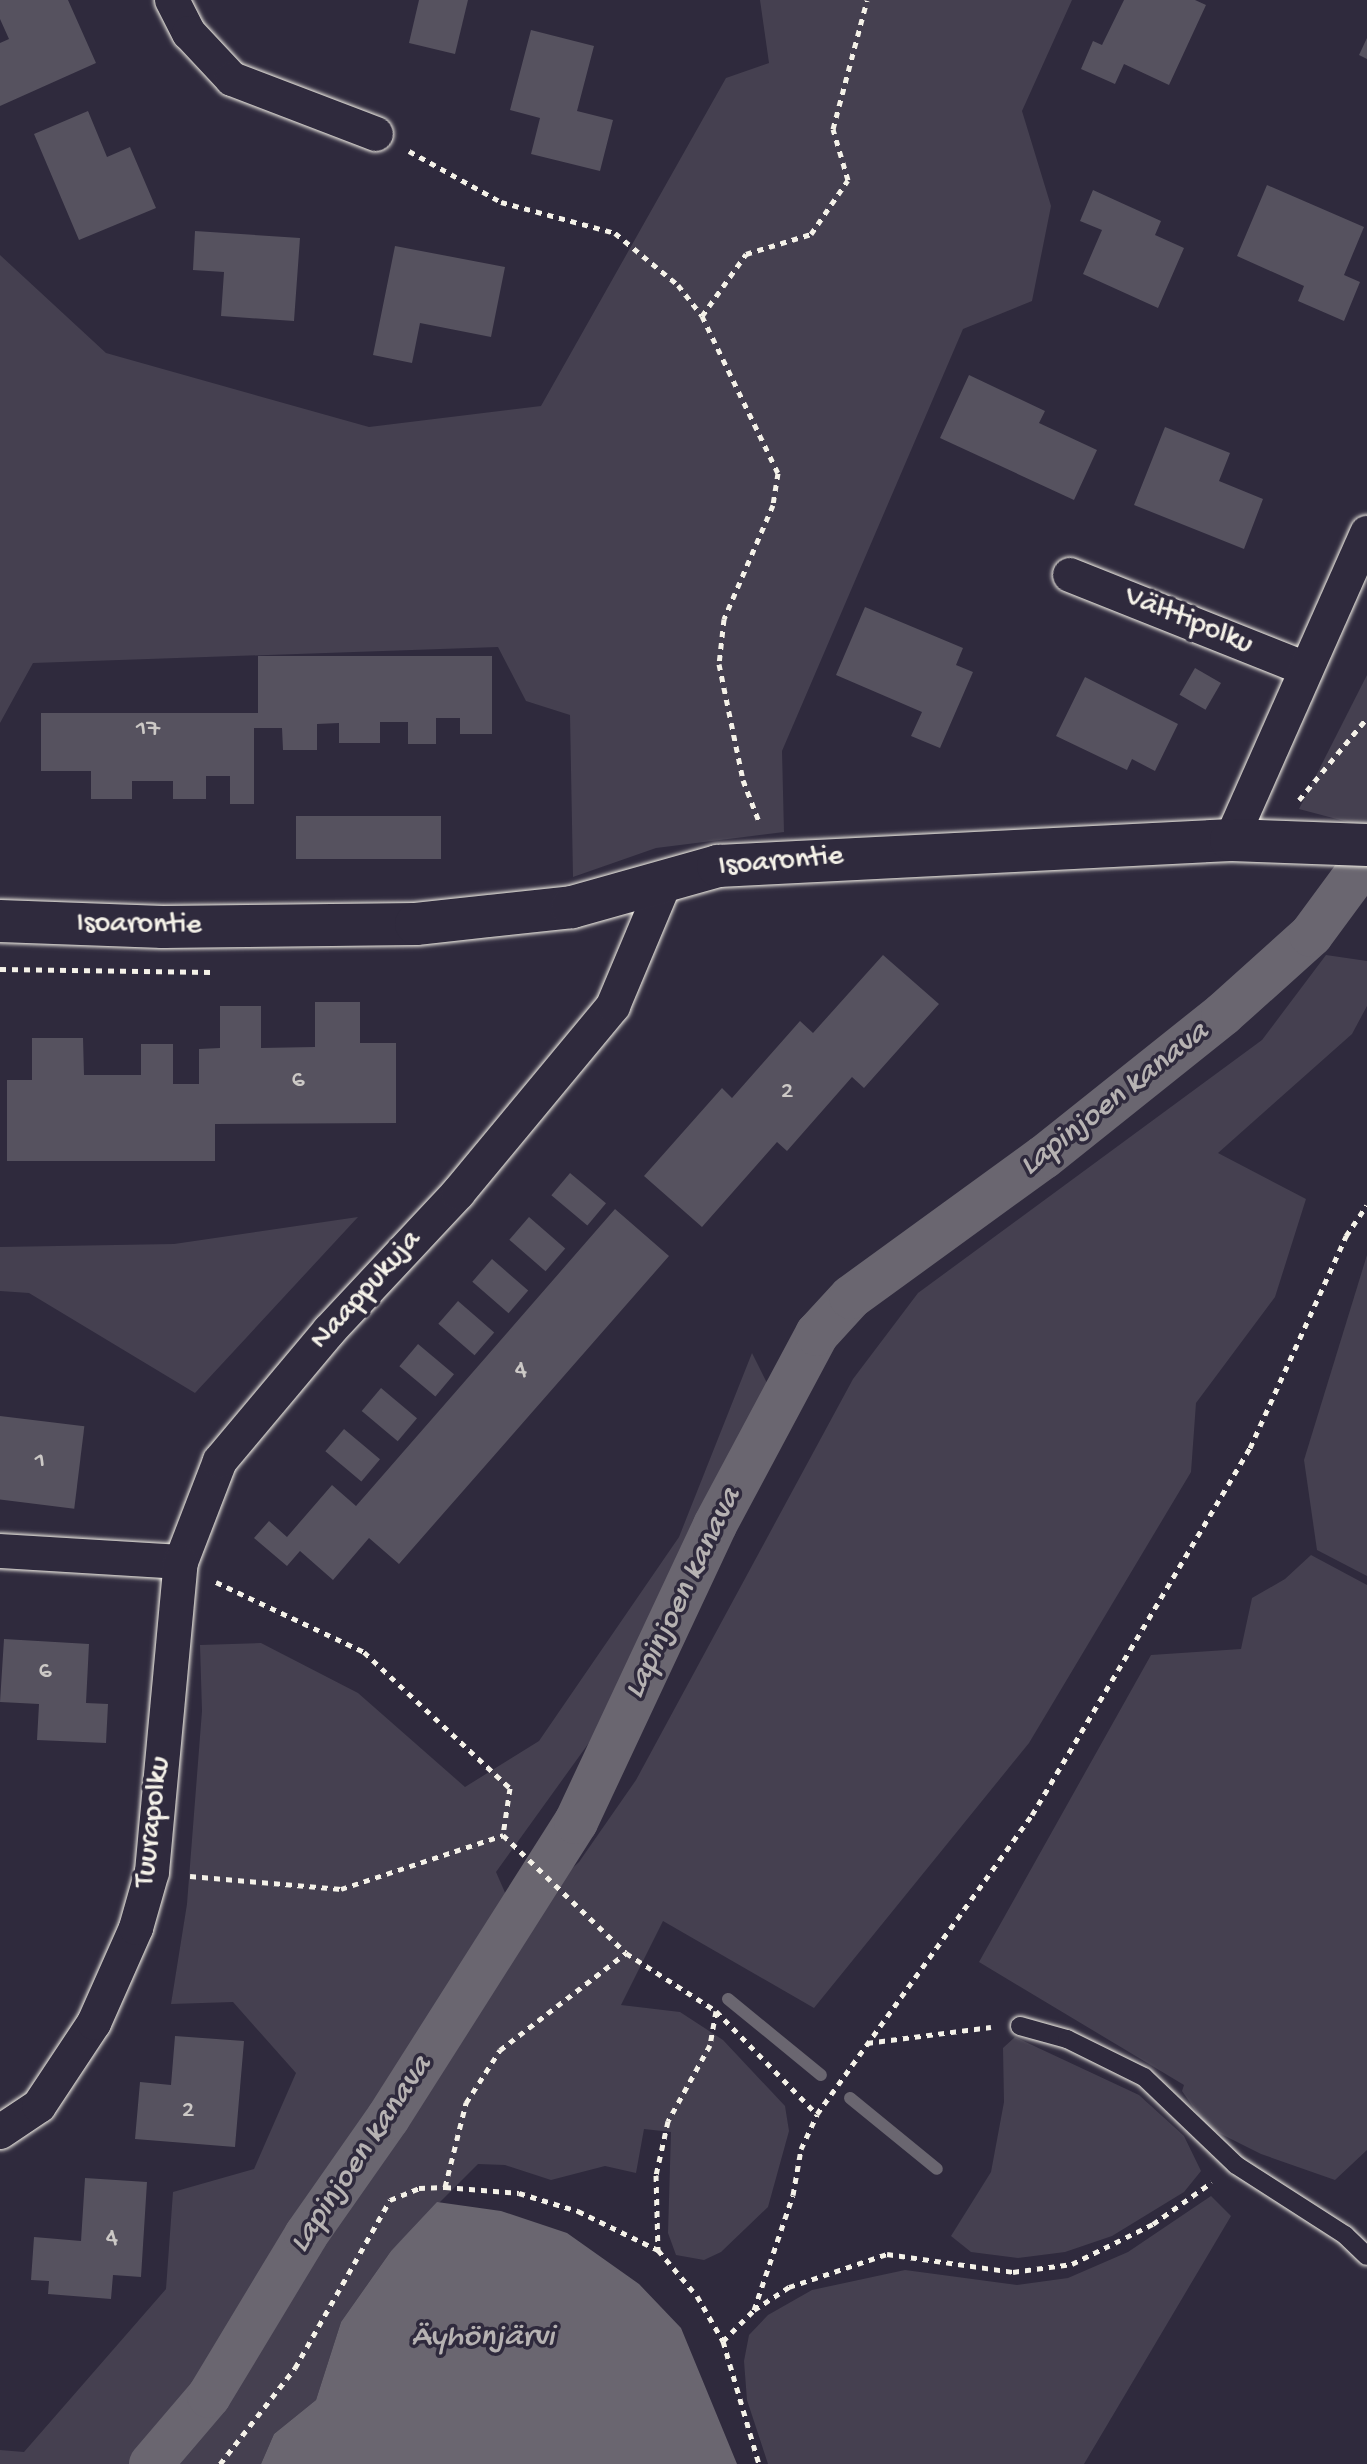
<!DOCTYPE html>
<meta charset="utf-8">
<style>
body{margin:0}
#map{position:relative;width:1367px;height:2464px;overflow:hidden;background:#2f2a3d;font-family:"Gochi Hand",sans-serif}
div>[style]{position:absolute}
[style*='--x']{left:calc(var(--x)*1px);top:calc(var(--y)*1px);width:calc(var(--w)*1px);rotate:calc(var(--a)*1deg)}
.green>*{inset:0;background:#454050}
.water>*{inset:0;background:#6a6670}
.stream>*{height:12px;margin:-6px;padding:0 6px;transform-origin:6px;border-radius:6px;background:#6a6670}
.canal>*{height:44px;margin:-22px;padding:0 22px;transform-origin:22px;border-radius:22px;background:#6a6670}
.building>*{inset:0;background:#56525f;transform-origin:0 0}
.path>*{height:5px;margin-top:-2.5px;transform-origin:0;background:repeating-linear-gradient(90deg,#f4f1e8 0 6px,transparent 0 12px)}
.roads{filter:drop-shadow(0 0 2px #f4f1e8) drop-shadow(0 0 2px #f4f1e8)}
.service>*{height:18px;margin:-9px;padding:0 9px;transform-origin:9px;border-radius:9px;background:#2f2a3d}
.minor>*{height:34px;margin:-17px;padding:0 17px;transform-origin:17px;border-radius:17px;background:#2f2a3d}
.tertiary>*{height:42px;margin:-21px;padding:0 21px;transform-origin:21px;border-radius:21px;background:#2f2a3d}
span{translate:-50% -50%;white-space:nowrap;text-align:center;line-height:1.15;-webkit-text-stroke:7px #2f2a3d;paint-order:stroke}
.number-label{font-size:26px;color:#ccc9c6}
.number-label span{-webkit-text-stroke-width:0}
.street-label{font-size:30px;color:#f4f1e8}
.water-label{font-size:32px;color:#b6b2b2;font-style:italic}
</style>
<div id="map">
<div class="green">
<div style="clip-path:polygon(760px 0,1072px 0,1022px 111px,1051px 206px,1032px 301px,963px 329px,782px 751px,784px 832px,656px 848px,573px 877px,570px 715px,526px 701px,498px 647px,33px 663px,0 723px,0 255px,106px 353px,369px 427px,541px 406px,726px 78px,769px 63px)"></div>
<div style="clip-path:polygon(1367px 675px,1367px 827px,1299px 809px)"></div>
<div style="clip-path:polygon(1326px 955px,1367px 961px,1367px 1006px,1352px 1034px,1218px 1153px,1306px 1199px,1275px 1297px,1196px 1403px,1191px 1472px,1029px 1743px,814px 2008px,663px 1921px,621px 2005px,680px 2012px,723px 2040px,785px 2106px,789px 2131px,768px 2207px,721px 2252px,704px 2260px,676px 2255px,668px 2233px,671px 2132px,644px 2129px,636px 2173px,605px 2166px,551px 2180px,505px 2165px,478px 2164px,391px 2251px,341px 2322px,316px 2400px,274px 2434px,261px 2464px,0 2464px,0 2450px,24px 2452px,166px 2289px,173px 2192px,254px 2169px,296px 2073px,233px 2002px,171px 2004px,187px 1904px,202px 1711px,200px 1645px,261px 1643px,358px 1693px,465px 1787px,539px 1741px,679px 1537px,752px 1353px,768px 1385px,651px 1627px,596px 1733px,496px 1872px,517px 1920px,579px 1862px,636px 1780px,853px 1379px,918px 1293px,1262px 1040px)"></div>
<div style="clip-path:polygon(358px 1217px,195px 1393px,29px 1293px,0 1291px,0 1247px,174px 1244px)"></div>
<div style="clip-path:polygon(1367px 1255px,1367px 1576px,1317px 1550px,1304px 1460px)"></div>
<div style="clip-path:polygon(1311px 1555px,1367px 1585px,1367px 2150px,1335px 2180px,1261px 2154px,1207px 2127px,1182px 2091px,1184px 2085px,979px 1962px,1151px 1655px,1241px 1649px,1252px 1598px,1285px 1579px)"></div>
<div style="clip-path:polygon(1015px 2037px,1139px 2095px,1184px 2136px,1201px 2171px,1184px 2192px,1112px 2236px,1065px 2252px,1018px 2258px,971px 2252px,951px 2236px,991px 2172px,1004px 2102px,1003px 2048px)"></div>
<div style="clip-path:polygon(1211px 2196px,1231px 2216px,1084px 2464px,768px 2464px,747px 2400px,744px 2361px,749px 2335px,768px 2315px,812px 2290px,905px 2270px,1017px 2285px,1068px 2278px,1128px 2252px)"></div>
</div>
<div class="water">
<div style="clip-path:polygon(437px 2202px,501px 2211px,567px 2233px,639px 2284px,681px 2328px,737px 2464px,261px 2464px,274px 2434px,316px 2400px,341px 2322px,391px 2251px)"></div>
</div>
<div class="stream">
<div style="--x:728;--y:1999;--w:120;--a:39.3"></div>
<div style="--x:850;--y:2098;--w:112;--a:39.2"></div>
</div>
<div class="canal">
<div style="--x:151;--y:2464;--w:89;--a:-49.5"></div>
<div style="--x:209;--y:2396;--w:188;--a:-58.9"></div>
<div style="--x:306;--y:2235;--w:143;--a:-55"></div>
<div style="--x:388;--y:2118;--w:351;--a:-57.6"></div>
<div style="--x:576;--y:1822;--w:328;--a:-64.9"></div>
<div style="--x:715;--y:1525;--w:217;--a:-61.9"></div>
<div style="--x:817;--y:1334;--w:50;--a:-47.4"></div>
<div style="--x:851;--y:1297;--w:238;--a:-36"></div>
<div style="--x:1044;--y:1157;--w:229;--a:-38.6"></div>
<div style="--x:1223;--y:1014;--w:118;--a:-41.9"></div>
<div style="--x:1311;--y:935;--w:94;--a:-53.6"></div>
</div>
<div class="building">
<div style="clip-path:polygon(0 0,68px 0,96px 63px,0 106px,0 43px,9px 39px,0 19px)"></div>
<div style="clip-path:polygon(419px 0,468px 0,455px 54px,409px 43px)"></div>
<div style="clip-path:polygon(1124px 0,1195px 0,1206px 5px,1169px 85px,1124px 64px,1115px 84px,1081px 69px,1093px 41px,1102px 45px)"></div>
<div style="clip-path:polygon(531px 30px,594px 46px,577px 111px,613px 120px,600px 171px,531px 154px,540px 118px,510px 110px)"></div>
<div style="clip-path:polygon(1367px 38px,1367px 59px,1359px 55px)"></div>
<div style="clip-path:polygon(88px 111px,107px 157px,130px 147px,156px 208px,79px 240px,34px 134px)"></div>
<div style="clip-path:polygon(1267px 185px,1364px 227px,1344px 275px,1360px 282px,1344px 321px,1298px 301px,1304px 286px,1237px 256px)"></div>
<div style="clip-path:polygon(1093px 190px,1161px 221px,1155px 235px,1184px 248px,1158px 308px,1083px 274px,1102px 230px,1080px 221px)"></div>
<div style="clip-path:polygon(195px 231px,300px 238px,294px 321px,221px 316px,224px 272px,193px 270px)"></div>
<div style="clip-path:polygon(395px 246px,505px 267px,491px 337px,420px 323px,412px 363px,373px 355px)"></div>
<div style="clip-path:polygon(969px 375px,1045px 411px,1039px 423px,1097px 450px,1074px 500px,940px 438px)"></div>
<div style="clip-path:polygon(1165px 427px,1230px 453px,1219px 481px,1263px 499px,1244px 549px,1134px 505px)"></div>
<div style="clip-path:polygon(865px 607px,963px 648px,956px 665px,973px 672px,940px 748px,911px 736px,922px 712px,836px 675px)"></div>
<div style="clip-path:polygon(258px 656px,492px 656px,492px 734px,460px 734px,460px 718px,436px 718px,436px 744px,408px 744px,408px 722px,380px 722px,380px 743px,339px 743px,339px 723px,317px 724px,317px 750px,283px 750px,282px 728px,254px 728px,254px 804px,230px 804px,230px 776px,206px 776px,206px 799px,173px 799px,173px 781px,132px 781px,132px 799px,91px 799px,91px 771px,41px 771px,41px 713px,258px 713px)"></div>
<div style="left:1195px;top:668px;width:30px;height:31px;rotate:30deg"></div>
<div style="clip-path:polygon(1085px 677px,1178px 724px,1155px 771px,1132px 759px,1127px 770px,1056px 736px)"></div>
<div style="left:296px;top:816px;width:145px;height:43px"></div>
<div style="clip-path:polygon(883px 955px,939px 1004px,864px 1088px,852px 1077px,787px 1151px,777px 1142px,702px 1227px,644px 1176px,722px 1088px,732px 1098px,800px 1021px,813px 1033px)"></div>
<div style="clip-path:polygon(315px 1002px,360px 1002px,360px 1043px,396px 1043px,396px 1123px,215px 1124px,215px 1161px,7px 1161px,7px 1080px,32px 1080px,32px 1038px,83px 1038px,84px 1075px,141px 1075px,141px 1044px,173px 1044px,173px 1084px,199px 1084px,199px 1049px,220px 1048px,220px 1006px,261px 1006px,261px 1048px,315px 1047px)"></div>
<div style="left:570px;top:1173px;width:47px;height:29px;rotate:40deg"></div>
<div style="clip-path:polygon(615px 1209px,669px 1256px,399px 1564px,369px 1538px,333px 1580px,300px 1551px,287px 1566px,254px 1538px,269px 1521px,287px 1537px,332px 1485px,356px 1506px)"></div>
<div style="left:529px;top:1217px;width:48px;height:30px;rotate:41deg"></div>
<div style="left:492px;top:1259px;width:48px;height:30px;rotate:41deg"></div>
<div style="left:458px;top:1301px;width:48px;height:30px;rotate:41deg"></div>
<div style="left:418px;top:1344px;width:47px;height:29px;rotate:40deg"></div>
<div style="left:381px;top:1388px;width:47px;height:30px;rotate:40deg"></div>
<div style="left:0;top:1416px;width:85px;height:83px;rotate:7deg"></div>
<div style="left:344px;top:1429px;width:47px;height:29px;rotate:40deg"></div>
<div style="clip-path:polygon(4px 1639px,89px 1644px,86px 1703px,108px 1704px,106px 1743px,37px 1740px,39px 1704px,0 1702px)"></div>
<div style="clip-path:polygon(175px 2036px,244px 2041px,235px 2147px,135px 2139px,140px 2082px,171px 2085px)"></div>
<div style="clip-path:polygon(85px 2178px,147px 2182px,141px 2277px,113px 2275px,111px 2299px,48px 2294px,49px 2281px,31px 2280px,34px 2237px,81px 2241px)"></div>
</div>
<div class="path">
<div style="--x:409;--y:151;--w:105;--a:29"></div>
<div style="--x:501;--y:202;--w:118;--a:15.2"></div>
<div style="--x:615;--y:233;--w:82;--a:39.5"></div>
<div style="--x:678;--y:285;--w:39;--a:52"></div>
<div style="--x:702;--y:316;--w:174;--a:64.2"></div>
<div style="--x:778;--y:473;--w:32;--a:99"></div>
<div style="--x:773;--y:505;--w:124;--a:113.3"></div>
<div style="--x:724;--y:619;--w:45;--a:96.3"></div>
<div style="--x:719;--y:664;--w:118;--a:78.3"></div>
<div style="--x:743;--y:780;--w:47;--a:68.9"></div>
<div style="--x:702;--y:316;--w:76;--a:-54.6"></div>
<div style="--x:746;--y:254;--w:68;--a:-17.1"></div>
<div style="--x:811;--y:234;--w:65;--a:-55.6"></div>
<div style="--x:848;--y:180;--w:53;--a:-106.4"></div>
<div style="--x:833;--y:129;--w:133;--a:-75.2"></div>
<div style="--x:1299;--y:800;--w:107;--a:-50.3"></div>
<div style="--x:0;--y:969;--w:211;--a:0.8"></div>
<div style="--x:216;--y:1582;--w:164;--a:25.3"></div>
<div style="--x:364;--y:1652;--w:200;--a:43"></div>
<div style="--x:510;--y:1788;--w:48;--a:98.5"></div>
<div style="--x:503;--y:1835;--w:170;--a:43.8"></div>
<div style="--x:626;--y:1953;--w:107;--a:32.8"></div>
<div style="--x:716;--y:2011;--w:35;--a:100"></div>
<div style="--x:710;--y:2045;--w:87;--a:118.9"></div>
<div style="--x:668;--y:2121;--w:55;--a:102.5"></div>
<div style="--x:656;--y:2175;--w:75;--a:88.5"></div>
<div style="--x:190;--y:1876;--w:152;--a:4.9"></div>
<div style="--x:341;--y:1889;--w:171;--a:-18.4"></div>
<div style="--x:716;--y:2011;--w:144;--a:45.6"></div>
<div style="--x:867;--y:2043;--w:125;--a:-7.4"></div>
<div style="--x:445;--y:2187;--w:87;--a:-76"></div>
<div style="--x:466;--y:2103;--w:63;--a:-57.3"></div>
<div style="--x:500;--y:2050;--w:159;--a:-37.6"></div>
<div style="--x:754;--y:2310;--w:121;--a:-71.3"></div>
<div style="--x:793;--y:2195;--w:47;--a:-80.1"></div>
<div style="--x:801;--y:2149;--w:38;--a:-65"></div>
<div style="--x:817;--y:2114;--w:368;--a:-54.3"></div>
<div style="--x:1032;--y:1815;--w:427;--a:-59.3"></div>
<div style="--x:1250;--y:1448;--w:233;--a:-65.6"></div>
<div style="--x:1346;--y:1236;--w:37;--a:-56"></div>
<div style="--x:723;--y:2341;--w:44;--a:-45"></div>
<div style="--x:754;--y:2310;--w:42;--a:-33.3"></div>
<div style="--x:789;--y:2287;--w:103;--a:-18.6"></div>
<div style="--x:887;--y:2254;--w:127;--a:8.1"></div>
<div style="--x:1013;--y:2272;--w:60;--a:-7.7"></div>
<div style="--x:1072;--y:2264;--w:90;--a:-26.3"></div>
<div style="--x:1153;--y:2224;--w:72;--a:-35.4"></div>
<div style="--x:220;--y:2464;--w:122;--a:-52"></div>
<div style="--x:295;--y:2368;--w:193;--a:-60.5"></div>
<div style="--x:390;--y:2200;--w:31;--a:-22"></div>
<div style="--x:419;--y:2188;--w:26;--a:-2"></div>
<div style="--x:445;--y:2187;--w:74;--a:4.6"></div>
<div style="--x:519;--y:2193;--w:62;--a:17"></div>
<div style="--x:578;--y:2211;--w:89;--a:26"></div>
<div style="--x:658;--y:2250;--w:60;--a:49.7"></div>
<div style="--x:697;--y:2296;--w:52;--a:60"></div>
<div style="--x:723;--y:2341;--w:128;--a:73.7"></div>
</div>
<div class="roads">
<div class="service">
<div style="--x:1020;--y:2026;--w:49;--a:15.5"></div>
<div style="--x:1067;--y:2039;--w:86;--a:26.3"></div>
<div style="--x:1144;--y:2077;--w:127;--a:43.7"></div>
<div style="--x:1236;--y:2165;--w:130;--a:32.7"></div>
<div style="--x:1345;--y:2235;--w:30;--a:44"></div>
</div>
<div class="minor">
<div style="--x:172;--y:0;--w:37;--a:63"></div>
<div style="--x:189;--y:33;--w:63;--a:46.9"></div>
<div style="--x:232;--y:79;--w:154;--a:20.9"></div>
<div style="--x:1070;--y:575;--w:254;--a:21.7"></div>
<div style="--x:1231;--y:840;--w:336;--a:-66.1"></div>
<div style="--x:0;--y:1551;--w:181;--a:3.5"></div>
<div style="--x:181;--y:1562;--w:108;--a:-68.9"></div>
<div style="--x:220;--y:1461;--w:170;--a:-50"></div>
<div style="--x:329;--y:1331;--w:189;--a:-46.9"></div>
<div style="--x:458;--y:1193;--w:243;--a:-50.3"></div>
<div style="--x:613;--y:1006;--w:137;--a:-67.2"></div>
<div style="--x:0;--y:2132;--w:47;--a:-33.7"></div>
<div style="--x:39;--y:2106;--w:100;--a:-56.5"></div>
<div style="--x:94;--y:2023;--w:104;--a:-66.1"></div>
<div style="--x:136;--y:1928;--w:58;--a:-74.1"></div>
<div style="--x:152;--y:1872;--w:311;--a:-84.7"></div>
</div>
<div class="tertiary">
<div style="--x:0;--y:921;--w:163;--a:2.1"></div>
<div style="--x:163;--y:927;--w:253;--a:-0.7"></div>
<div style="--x:416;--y:924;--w:157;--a:-6.2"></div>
<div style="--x:572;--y:907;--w:152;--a:-15.7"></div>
<div style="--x:718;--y:866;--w:514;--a:-2.9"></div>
<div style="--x:1231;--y:840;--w:136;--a:2.1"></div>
</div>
</div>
<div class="number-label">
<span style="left:148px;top:731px">17</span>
<span style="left:298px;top:1082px">6</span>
<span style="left:787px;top:1093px">2</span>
<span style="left:521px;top:1371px">4</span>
<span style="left:40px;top:1463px">1</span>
<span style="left:45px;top:1673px">6</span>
<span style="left:188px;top:2112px">2</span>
<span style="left:112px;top:2239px">4</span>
</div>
<div class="street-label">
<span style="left:1188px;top:622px;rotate:22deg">Välttipolku</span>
<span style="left:781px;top:863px;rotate:-5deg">Isoarontie</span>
<span style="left:139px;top:926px;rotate:1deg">Isoarontie</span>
<span style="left:367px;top:1291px;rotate:-48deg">Naappukuja</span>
<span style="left:154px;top:1822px;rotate:-83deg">Tuurapolku</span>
</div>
<div class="water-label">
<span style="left:1115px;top:1100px;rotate:-38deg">Lapinjoen kanava</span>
<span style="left:684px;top:1594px;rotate:-64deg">Lapinjoen kanava</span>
<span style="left:362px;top:2155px;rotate:-56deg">Lapinjoen kanava</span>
<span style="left:483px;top:2338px">Äyhönjärvi</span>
</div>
</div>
